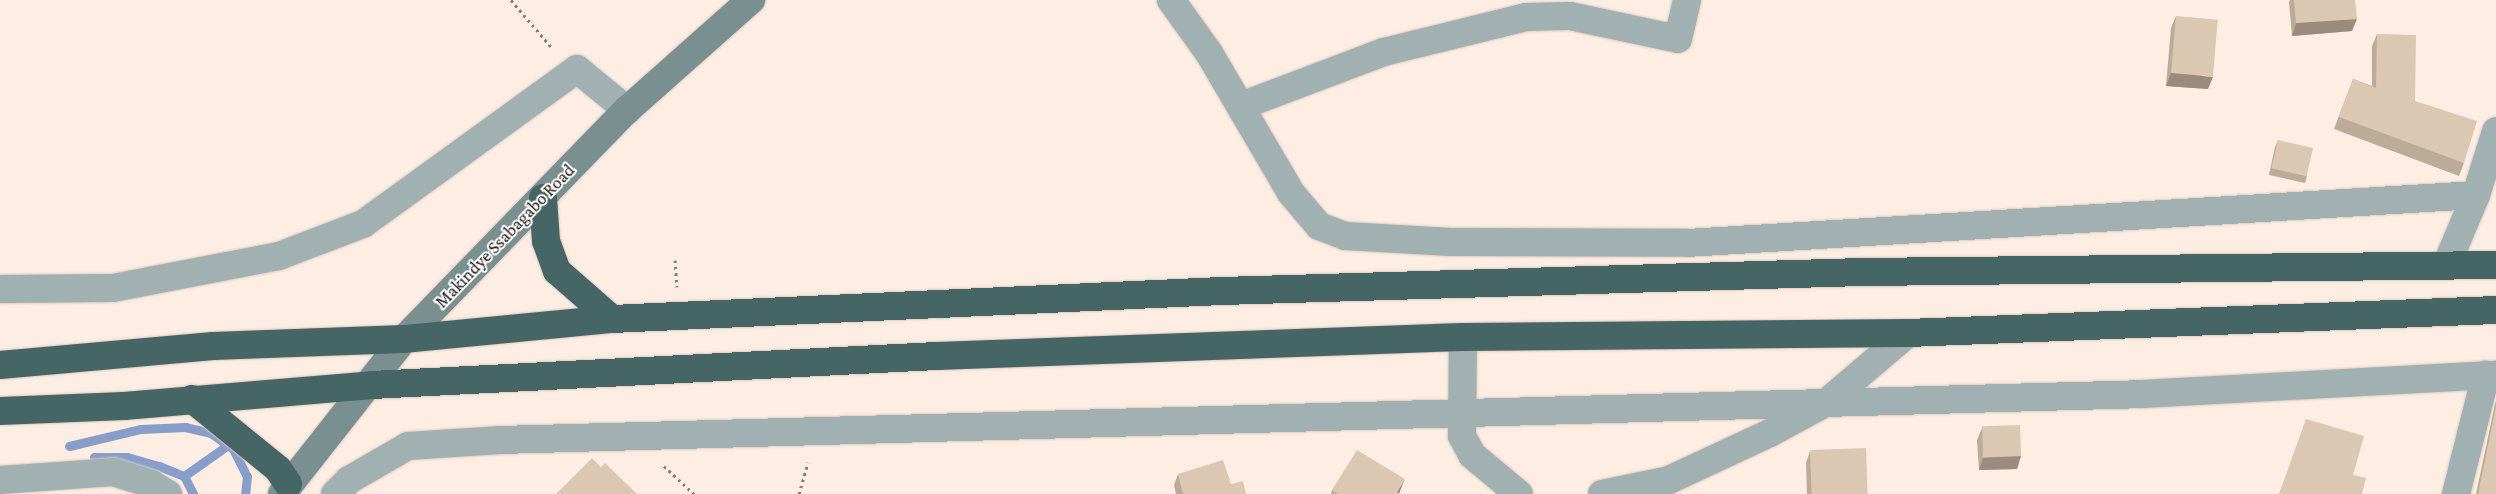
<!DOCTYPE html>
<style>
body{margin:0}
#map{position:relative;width:2496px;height:494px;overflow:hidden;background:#feede3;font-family:"Crimson Pro",serif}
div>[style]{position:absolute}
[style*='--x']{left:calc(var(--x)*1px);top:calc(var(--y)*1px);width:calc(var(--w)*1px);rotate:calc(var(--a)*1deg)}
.stream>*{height:9px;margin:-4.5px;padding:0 4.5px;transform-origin:4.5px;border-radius:4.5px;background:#879dca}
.path>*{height:3px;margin-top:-1.5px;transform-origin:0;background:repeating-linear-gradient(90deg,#887b73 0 2.5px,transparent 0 6.5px)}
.roads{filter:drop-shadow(0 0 1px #dacac1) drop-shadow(0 0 1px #dacac1)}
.street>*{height:28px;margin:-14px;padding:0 14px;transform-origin:14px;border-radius:14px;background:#a1b0b0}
.secondary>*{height:28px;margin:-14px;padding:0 14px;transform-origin:14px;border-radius:14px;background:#7a9090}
.highway>*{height:28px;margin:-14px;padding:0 14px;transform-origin:14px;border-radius:14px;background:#466666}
.wall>*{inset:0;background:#bdab99}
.shaded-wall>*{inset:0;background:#9a8b7d}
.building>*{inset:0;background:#dcc7b2;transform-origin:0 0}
span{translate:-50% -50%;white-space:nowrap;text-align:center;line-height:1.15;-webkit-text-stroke:4px #fff;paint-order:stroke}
.street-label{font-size:18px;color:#1d140e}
</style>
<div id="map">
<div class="stream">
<div style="--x:69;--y:446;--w:74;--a:-13.3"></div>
<div style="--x:141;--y:429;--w:44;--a:-2.6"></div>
<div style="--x:185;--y:427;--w:27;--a:13"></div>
<div style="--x:211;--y:433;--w:27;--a:36"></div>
<div style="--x:233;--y:449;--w:30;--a:63"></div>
<div style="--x:247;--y:476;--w:18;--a:96"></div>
<div style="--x:94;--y:457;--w:33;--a:0"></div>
<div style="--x:127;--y:457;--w:33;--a:16"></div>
<div style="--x:159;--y:466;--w:27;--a:22"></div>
<div style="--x:184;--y:476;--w:20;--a:63"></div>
<div style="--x:184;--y:476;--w:54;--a:-35.2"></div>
</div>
<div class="path">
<div style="--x:511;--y:0;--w:65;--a:49.4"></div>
<div style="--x:675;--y:260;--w:27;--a:86"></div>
<div style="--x:664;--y:466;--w:41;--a:43"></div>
<div style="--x:799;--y:494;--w:33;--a:-74"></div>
</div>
<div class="roads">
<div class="street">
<div style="--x:1171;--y:0;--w:65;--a:54.4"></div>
<div style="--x:1209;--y:53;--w:162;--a:59.6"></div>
<div style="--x:1291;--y:193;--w:43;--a:49.7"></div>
<div style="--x:1319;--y:226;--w:28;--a:21"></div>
<div style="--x:1345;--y:236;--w:106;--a:3.2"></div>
<div style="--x:1451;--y:242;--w:236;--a:0.2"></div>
<div style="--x:1687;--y:243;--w:790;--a:-3.48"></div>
<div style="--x:1241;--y:106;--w:153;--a:-20.7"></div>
<div style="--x:1384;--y:52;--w:146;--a:-13.8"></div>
<div style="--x:1526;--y:17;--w:44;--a:-1.3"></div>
<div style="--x:1570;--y:16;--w:110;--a:12"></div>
<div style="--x:1678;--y:39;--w:40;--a:-77"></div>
<div style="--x:2446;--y:266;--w:77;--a:-67.1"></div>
<div style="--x:2476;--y:195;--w:67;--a:-72.6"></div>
<div style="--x:0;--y:289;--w:113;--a:-0.5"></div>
<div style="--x:113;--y:288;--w:169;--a:-10.9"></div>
<div style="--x:279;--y:256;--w:90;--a:-20.9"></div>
<div style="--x:363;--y:224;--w:264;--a:-35.9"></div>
<div style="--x:577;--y:69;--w:65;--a:39.4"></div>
<div style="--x:1463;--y:337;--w:99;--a:90.6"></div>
<div style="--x:1462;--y:436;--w:21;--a:62"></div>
<div style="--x:1472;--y:455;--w:61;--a:39.7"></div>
<div style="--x:0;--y:480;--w:113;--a:-4"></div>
<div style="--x:113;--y:472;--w:41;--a:17.1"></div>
<div style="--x:152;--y:484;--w:19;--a:32"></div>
<div style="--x:335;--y:494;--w:20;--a:-45"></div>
<div style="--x:349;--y:480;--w:68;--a:-30"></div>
<div style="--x:408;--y:446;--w:92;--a:-3.7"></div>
<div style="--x:500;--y:440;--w:1643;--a:-1.6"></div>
<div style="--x:2142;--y:394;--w:355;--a:-3.1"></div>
<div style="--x:1602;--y:494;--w:68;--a:-11.8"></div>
<div style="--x:1669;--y:480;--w:111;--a:-25"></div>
<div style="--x:1770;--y:433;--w:65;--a:-28.5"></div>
<div style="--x:1827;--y:402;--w:106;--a:-40.4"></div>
<div style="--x:2456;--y:494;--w:123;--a:-75.9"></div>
</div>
<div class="secondary">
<div style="--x:282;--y:494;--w:197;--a:-51.8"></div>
<div style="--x:404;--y:339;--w:320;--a:-45.8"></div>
<div style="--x:627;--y:110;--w:166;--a:-41.6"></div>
</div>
<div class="highway">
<div style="--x:543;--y:198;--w:43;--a:86"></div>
<div style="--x:546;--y:241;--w:32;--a:70"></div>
<div style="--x:557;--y:271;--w:73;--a:41.1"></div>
<div style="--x:0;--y:365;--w:214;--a:-5.1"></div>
<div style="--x:213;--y:346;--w:191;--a:-2.1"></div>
<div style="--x:404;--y:339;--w:209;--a:-5.5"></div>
<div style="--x:612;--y:319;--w:611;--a:-2.63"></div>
<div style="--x:1222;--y:291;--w:641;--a:-1.7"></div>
<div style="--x:1863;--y:272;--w:633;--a:-0.63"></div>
<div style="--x:192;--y:399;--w:111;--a:39.1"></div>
<div style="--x:278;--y:469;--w:18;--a:56"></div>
<div style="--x:0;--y:411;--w:124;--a:-2.3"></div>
<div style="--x:124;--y:406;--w:249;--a:-4.8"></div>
<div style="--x:372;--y:385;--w:566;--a:-2.94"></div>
<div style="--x:937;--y:356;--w:526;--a:-2.07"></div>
<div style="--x:1463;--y:337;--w:445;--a:-0.5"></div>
<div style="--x:1908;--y:333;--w:588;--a:-2.24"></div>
</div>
</div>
<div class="wall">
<div style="clip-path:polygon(2290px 0,2355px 0,2352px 31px,2292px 36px,2289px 2px)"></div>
<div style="clip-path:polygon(2176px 16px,2208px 89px,2166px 86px,2171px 28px)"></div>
<div style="clip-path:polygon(2377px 34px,2415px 101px,2464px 163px,2459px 176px,2334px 129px,2353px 79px,2372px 86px,2372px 46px)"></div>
<div style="clip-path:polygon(2278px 140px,2307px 176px,2305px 183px,2269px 175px,2275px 147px)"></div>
<div style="clip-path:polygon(2496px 401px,2496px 494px,2476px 494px,2495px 404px)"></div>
<div style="clip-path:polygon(1982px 428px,2021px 456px,2017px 469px,1979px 470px,1977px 440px)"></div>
<div style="clip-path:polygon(1810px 451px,1868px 494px,1807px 494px,1806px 463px)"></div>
<div style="clip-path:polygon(1178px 474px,1231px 484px,1246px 494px,1176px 494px,1174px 485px)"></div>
<div style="clip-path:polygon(1332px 490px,1400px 491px,1399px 493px,1401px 494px,1331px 494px)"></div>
</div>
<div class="shaded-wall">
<div style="clip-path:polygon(2357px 19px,2352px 31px,2292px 36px,2296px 23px)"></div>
<div style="clip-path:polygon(2171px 73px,2213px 77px,2208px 89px,2166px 86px)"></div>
<div style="clip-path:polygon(2021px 456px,2017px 469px,1979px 470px,1983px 458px)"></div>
<div style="clip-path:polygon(1405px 479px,1400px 491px,1399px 494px,1397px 492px)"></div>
</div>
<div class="building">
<div style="clip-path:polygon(2294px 0,2355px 0,2357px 19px,2296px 23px)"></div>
<div style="left:2176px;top:16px;width:42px;height:57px;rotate:5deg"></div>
<div style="clip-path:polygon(2377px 34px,2416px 35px,2415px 101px,2477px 121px,2464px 163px,2339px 117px,2353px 79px,2376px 88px)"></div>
<div style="left:2278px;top:140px;width:36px;height:29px;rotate:13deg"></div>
<div style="clip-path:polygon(2496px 407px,2496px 494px,2478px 494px)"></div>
<div style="clip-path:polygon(2306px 419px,2364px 436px,2353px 475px,2366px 478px,2362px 494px,2279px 494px)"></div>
<div style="left:2020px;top:425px;width:31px;height:38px;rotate:88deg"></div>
<div style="left:1866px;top:448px;width:46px;height:56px;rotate:88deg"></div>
<div style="clip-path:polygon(1357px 450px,1405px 479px,1397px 492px,1401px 494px,1338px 494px,1332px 490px)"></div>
<div style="clip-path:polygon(592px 458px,601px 467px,605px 463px,637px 494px,556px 494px)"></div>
<div style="clip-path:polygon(1223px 460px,1231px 484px,1243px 481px,1246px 494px,1183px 494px,1178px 474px)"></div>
</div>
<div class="street-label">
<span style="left:505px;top:236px;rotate:-46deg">Makindye Ssabagabo Road</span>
</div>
</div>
